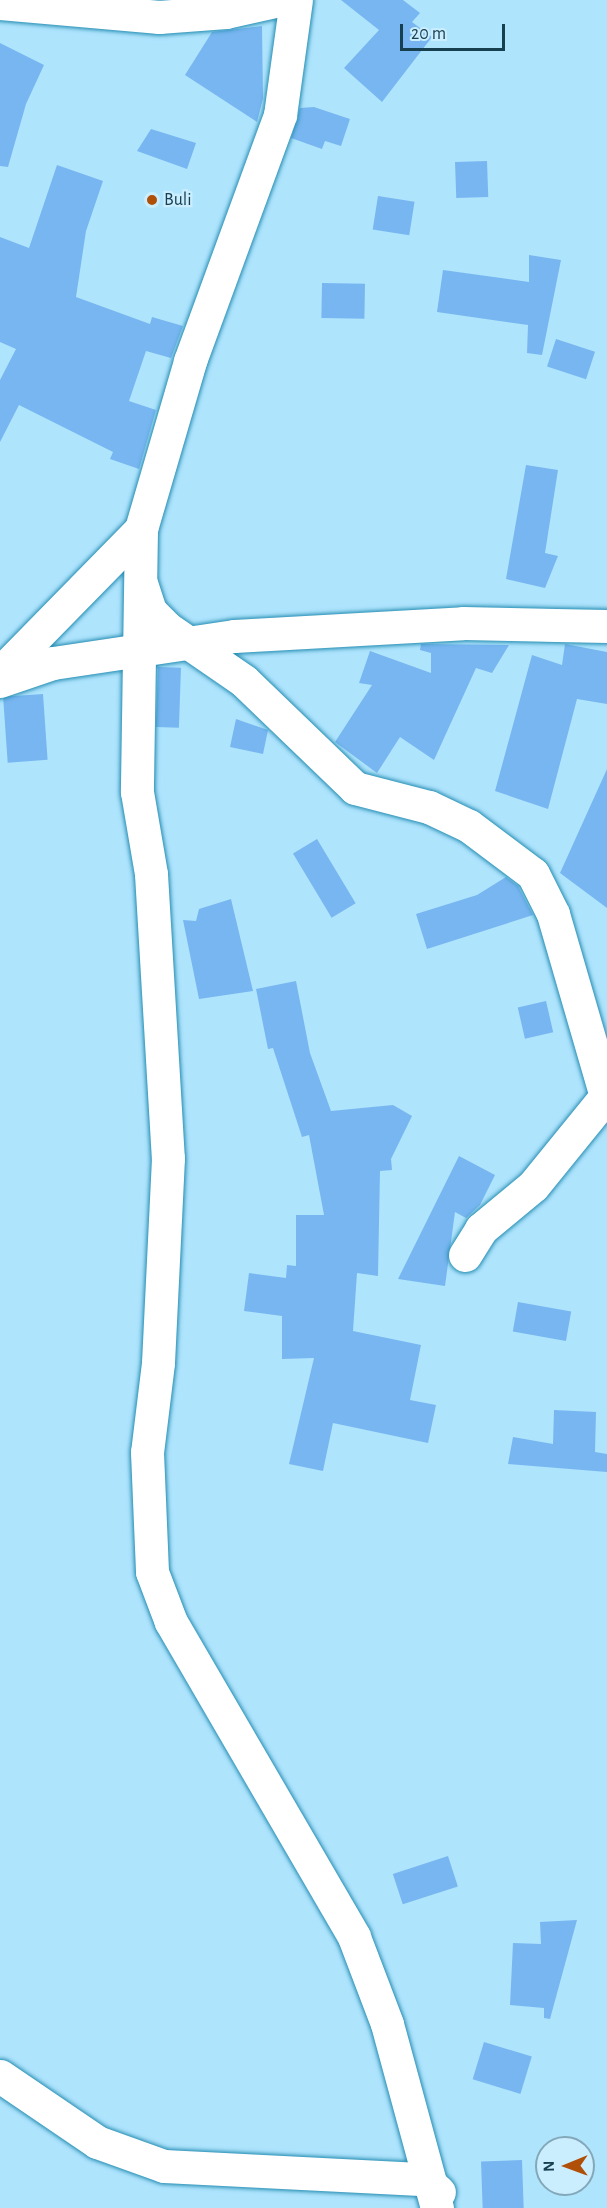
<!DOCTYPE html>
<style>
body{margin:0}
#map{position:relative;width:607px;height:2208px;overflow:hidden;background:#afe4fd;font-family:"Alegreya Sans",sans-serif}
div>[style]{position:absolute}
[style*='--x']{left:calc(var(--x)*1px);top:calc(var(--y)*1px);width:calc(var(--w)*1px);rotate:calc(var(--a)*1deg)}
.building>*{inset:0;background:#78b6f1;transform-origin:0 0}
.roads{filter:drop-shadow(0 0 2px #258db3) drop-shadow(0 0 2px #258db3)}
.minor>*{height:33px;margin:-16.5px;padding:0 16.5px;transform-origin:16.5px;border-radius:16.5px;background:#fff}
.dots>*{width:16px;height:16px;translate:-50% -50%;box-sizing:border-box;border:3px solid #cbeeff;border-radius:50%}
span{translate:-50% -50%;white-space:nowrap;text-align:center;line-height:1.15;-webkit-text-stroke:4.5px #cbeeff;paint-order:stroke}
.poi-label{font-size:18px;color:#163f50}
.left{translate:0 -50%;text-align:left}
.north{position:absolute;left:535px;top:2136px;width:60px;height:60px;box-sizing:border-box;background:#cbeeff;border:2px solid #83a8b9;border-radius:50%;rotate:269deg;font-size:16px;font-weight:700;line-height:24px;text-align:center;color:#163f50}
.north::after{content:'';display:block;margin:auto;width:21px;height:27px;background:#b05008;clip-path:polygon(50% 0,100% 100%,50% 72%,0 100%)}
.scale{position:absolute;left:400px;top:24px;width:105px;height:27px;box-sizing:border-box;border:3px solid #163f50;border-top:0;padding-left:8px;font-size:18px;line-height:21px;white-space:nowrap;color:#163f50;-webkit-text-stroke:4px #cbeeff;paint-order:stroke}
</style>
<div id="map">
<div class="building">
<div style="clip-path:polygon(341px 0,403px 0,420px 13px,412px 22px,432px 37px,382px 102px,344px 68px,379px 30px)"></div>
<div style="clip-path:polygon(262px 26px,263px 98px,257px 122px,185px 75px,212px 32px)"></div>
<div style="clip-path:polygon(0 43px,44px 65px,26px 104px,8px 167px,0 166px)"></div>
<div style="clip-path:polygon(314px 107px,350px 119px,341px 146px,325px 141px,322px 149px,291px 138px,300px 108px)"></div>
<div style="clip-path:polygon(151px 129px,196px 143px,187px 169px,137px 151px)"></div>
<div style="left:487px;top:161px;width:36px;height:32px;rotate:88deg"></div>
<div style="clip-path:polygon(57px 165px,103px 181px,86px 231px,76px 297px,150px 324px,152px 317px,183px 326px,171px 358px,146px 351px,129px 401px,156px 410px,139px 469px,110px 459px,113px 452px,19px 405px,0 442px,0 380px,16px 349px,0 342px,0 237px,29px 248px)"></div>
<div style="left:378px;top:196px;width:37px;height:34px;rotate:9deg"></div>
<div style="clip-path:polygon(529px 255px,561px 260px,542px 355px,527px 353px,528px 325px,437px 312px,443px 270px,529px 282px)"></div>
<div style="left:322px;top:283px;width:43px;height:35px;rotate:1deg"></div>
<div style="left:556px;top:339px;width:41px;height:29px;rotate:18deg"></div>
<div style="clip-path:polygon(526px 465px,558px 470px,545px 553px,558px 556px,545px 588px,506px 579px)"></div>
<div style="clip-path:polygon(421px 644px,509px 645px,492px 673px,476px 668px,434px 760px,400px 737px,377px 773px,335px 742px,372px 685px,359px 683px,370px 651px,431px 673px,431px 653px,420px 650px)"></div>
<div style="clip-path:polygon(565px 644px,607px 652px,607px 704px,577px 699px,548px 809px,495px 791px,532px 655px,562px 665px)"></div>
<div style="left:158px;top:667px;width:23px;height:60px;rotate:2deg"></div>
<div style="left:43px;top:694px;width:66px;height:40px;rotate:86deg"></div>
<div style="clip-path:polygon(236px 719px,268px 730px,263px 754px,230px 747px)"></div>
<div style="clip-path:polygon(607px 769px,607px 908px,560px 873px)"></div>
<div style="left:317px;top:839px;width:75px;height:28px;rotate:59deg"></div>
<div style="clip-path:polygon(506px 877px,518px 886px,533px 915px,427px 949px,416px 914px,477px 895px)"></div>
<div style="clip-path:polygon(231px 899px,253px 991px,199px 999px,183px 920px,196px 921px,199px 909px)"></div>
<div style="clip-path:polygon(296px 981px,310px 1053px,331px 1111px,393px 1105px,412px 1116px,391px 1159px,392px 1170px,380px 1171px,378px 1276px,357px 1273px,353px 1331px,421px 1345px,410px 1400px,436px 1405px,428px 1443px,333px 1423px,323px 1471px,289px 1464px,314px 1358px,282px 1359px,282px 1316px,244px 1311px,249px 1273px,286px 1278px,287px 1265px,296px 1266px,296px 1215px,324px 1215px,309px 1135px,302px 1137px,273px 1048px,268px 1049px,256px 989px)"></div>
<div style="left:546px;top:1001px;width:32px;height:29px;rotate:77deg"></div>
<div style="clip-path:polygon(459px 1156px,495px 1175px,480px 1205px,466px 1218px,455px 1212px,445px 1286px,398px 1279px)"></div>
<div style="left:518px;top:1302px;width:54px;height:30px;rotate:10deg"></div>
<div style="clip-path:polygon(554px 1410px,596px 1412px,595px 1452px,607px 1454px,607px 1472px,508px 1464px,513px 1437px,553px 1444px)"></div>
<div style="left:448px;top:1856px;width:32px;height:58px;rotate:72deg"></div>
<div style="clip-path:polygon(577px 1920px,550px 2019px,544px 2018px,544px 2008px,510px 2005px,513px 1943px,541px 1944px,540px 1922px)"></div>
<div style="left:484px;top:2042px;width:50px;height:39px;rotate:17deg"></div>
<div style="left:522px;top:2160px;width:48px;height:41px;rotate:88deg"></div>
</div>
<div class="roads">
<div class="minor">
<div style="--x:0;--y:3;--w:160;--a:5"></div>
<div style="--x:159;--y:17;--w:67;--a:-4.3"></div>
<div style="--x:226;--y:12;--w:54;--a:-12.8"></div>
<div style="--x:141;--y:529;--w:263;--a:90.9"></div>
<div style="--x:137;--y:792;--w:83;--a:80.3"></div>
<div style="--x:151;--y:874;--w:285;--a:86.6"></div>
<div style="--x:168;--y:1158;--w:205;--a:92.8"></div>
<div style="--x:158;--y:1363;--w:90;--a:97"></div>
<div style="--x:147;--y:1452;--w:120;--a:87.6"></div>
<div style="--x:152;--y:1572;--w:53;--a:69.2"></div>
<div style="--x:171;--y:1622;--w:364;--a:59.8"></div>
<div style="--x:354;--y:1937;--w:93;--a:69.2"></div>
<div style="--x:387;--y:2024;--w:191;--a:74.8"></div>
<div style="--x:141;--y:583;--w:29;--a:72"></div>
<div style="--x:150;--y:611;--w:24;--a:45"></div>
<div style="--x:167;--y:628;--w:93;--a:34.5"></div>
<div style="--x:244;--y:681;--w:154;--a:43.9"></div>
<div style="--x:355;--y:788;--w:76;--a:14.4"></div>
<div style="--x:429;--y:807;--w:44;--a:25.4"></div>
<div style="--x:469;--y:826;--w:80;--a:36.9"></div>
<div style="--x:533;--y:874;--w:45;--a:63.4"></div>
<div style="--x:553;--y:914;--w:190;--a:73.8"></div>
<div style="--x:0;--y:673;--w:202;--a:-45.6"></div>
<div style="--x:141;--y:529;--w:175;--a:-73.7"></div>
<div style="--x:190;--y:361;--w:262;--a:-69.9"></div>
<div style="--x:280;--y:115;--w:116;--a:-82.1"></div>
<div style="--x:0;--y:681;--w:56;--a:-18.8"></div>
<div style="--x:53;--y:663;--w:183;--a:-8.5"></div>
<div style="--x:234;--y:636;--w:229;--a:-3.2"></div>
<div style="--x:463;--y:623;--w:144;--a:1.2"></div>
<div style="--x:465;--y:1255;--w:31;--a:-58"></div>
<div style="--x:481;--y:1229;--w:67;--a:-39.6"></div>
<div style="--x:533;--y:1186;--w:117;--a:-50.9"></div>
<div style="--x:0;--y:2076;--w:117;--a:34.2"></div>
<div style="--x:97;--y:2142;--w:71;--a:19.7"></div>
<div style="--x:164;--y:2166;--w:261;--a:2.9"></div>
<div style="--x:425;--y:2179;--w:19;--a:43"></div>
</div>
</div>
<div class="dots">
<div style="left:152px;top:200px;background:#b05008"></div>
</div>
<div class="poi-label">
<span class="left" style="left:164px;top:200px">Buli</span>
</div>
<div class="north">N</div>
<div class="scale">20 m</div>
</div>
